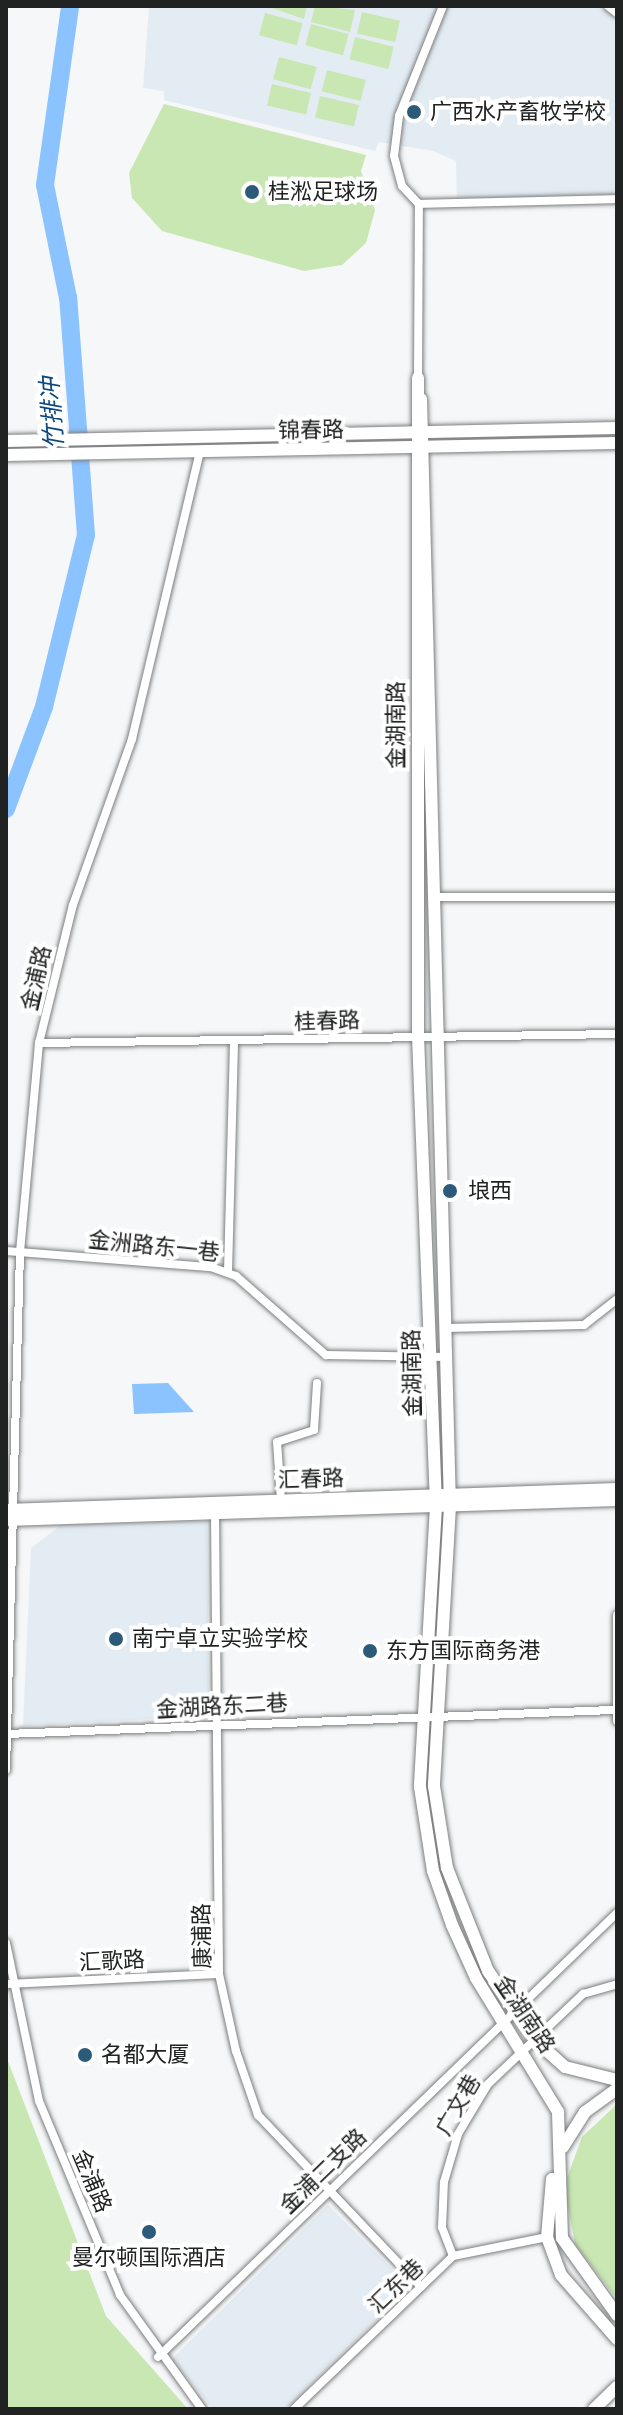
<!DOCTYPE html>
<meta charset="utf-8">
<style>
body{margin:0}
#map{position:relative;width:623px;height:2415px;overflow:hidden;background:#f5f7f8;font-family:"Roboto Serif","Noto Sans SC",serif}
div>[style]{position:absolute}
[style*='--x']{left:calc(var(--x)*1px);top:calc(var(--y)*1px);width:calc(var(--w)*1px);rotate:calc(var(--a)*1deg)}
.built>*{inset:0;background:#e4ecf3}
.green>*{inset:0;background:#c8e7b3;transform-origin:0 0}
.water>*{inset:0;background:#8ac3ff}
.river>*{height:18px;margin:-9px;padding:0 9px;transform-origin:9px;border-radius:9px;background:#8ac3ff}
.roads{filter:drop-shadow(0 0 2px #7c7e7f) drop-shadow(0 0 2px #7c7e7f)}
.street>*{height:8px;margin:-4px;padding:0 4px;transform-origin:4px;border-radius:4px;background:#fff}
.secondary>*{height:12px;margin:-6px;padding:0 6px;transform-origin:6px;border-radius:6px;background:#fff}
.dots>*{width:22px;height:22px;translate:-50% -50%;box-sizing:border-box;border:4px solid #fff;border-radius:50%}
span{translate:-50% -50%;white-space:nowrap;text-align:center;line-height:1.15;-webkit-text-stroke:8px #fff;paint-order:stroke}
.poi-label{font-size:22px;color:#212222}
.left{translate:0 -50%;text-align:left}
.street-label{font-size:22px;color:#212222}
.water-label{font-size:24px;color:#0a487e;font-style:italic}
.frame{position:absolute;inset:0;border:8px solid #212222;pointer-events:none}
</style>
<div id="map">
<div class="built">
<div style="clip-path:polygon(149px 6px,617px 6px,617px 196px,457px 199px,456px 161px,433px 151px,379px 142px,375px 151px,164px 100px,164px 91px,143px 88px)"></div>
<div style="clip-path:polygon(207px 1521px,209px 1716px,23px 1726px,31px 1548px,61px 1525px)"></div>
<div style="clip-path:polygon(328px 2205px,410px 2287px,285px 2409px,213px 2409px,172px 2359px)"></div>
</div>
<div class="green">
<div style="clip-path:polygon(266px 6px,307px 6px,304px 19px)"></div>
<div style="clip-path:polygon(315px 6px,355px 10px,350px 32px,311px 22px)"></div>
<div style="left:362px;top:12px;width:39px;height:22px;rotate:13deg"></div>
<div style="left:265px;top:13px;width:39px;height:23px;rotate:15deg"></div>
<div style="left:311px;top:24px;width:39px;height:22px;rotate:15deg"></div>
<div style="left:355px;top:37px;width:40px;height:23px;rotate:14deg"></div>
<div style="left:279px;top:57px;width:39px;height:23px;rotate:15deg"></div>
<div style="left:327px;top:70px;width:40px;height:22px;rotate:14deg"></div>
<div style="left:272px;top:84px;width:40px;height:22px;rotate:13deg"></div>
<div style="left:320px;top:96px;width:40px;height:22px;rotate:13deg"></div>
<div style="clip-path:polygon(164px 104px,366px 155px,361px 171px,375px 210px,366px 243px,342px 265px,304px 271px,162px 231px,132px 198px,129px 173px)"></div>
<div style="clip-path:polygon(6px 2056px,106px 2316px,188px 2409px,6px 2409px)"></div>
<div style="clip-path:polygon(617px 2104px,617px 2299px,575px 2244px,564px 2186px,582px 2137px)"></div>
</div>
<div class="water">
<div style="clip-path:polygon(168px 1383px,194px 1412px,134px 1414px,132px 1384px)"></div>
</div>
<div class="river">
<div style="--x:6;--y:809;--w:109;--a:-69.6"></div>
<div style="--x:44;--y:707;--w:177;--a:-76.3"></div>
<div style="--x:86;--y:535;--w:238;--a:-94.3"></div>
<div style="--x:68;--y:298;--w:115;--a:-101.5"></div>
<div style="--x:45;--y:185;--w:181;--a:-82"></div>
</div>
<div class="roads">
<div class="street">
<div style="--x:443;--y:6;--w:118;--a:111.8"></div>
<div style="--x:399;--y:116;--w:40;--a:97.1"></div>
<div style="--x:394;--y:156;--w:31;--a:75"></div>
<div style="--x:402;--y:186;--w:25;--a:47"></div>
<div style="--x:419;--y:204;--w:198;--a:-1.4"></div>
<div style="--x:608;--y:6;--w:11;--a:38"></div>
<div style="--x:418;--y:378;--w:174;--a:-89.7"></div>
<div style="--x:432;--y:897;--w:185;--a:0"></div>
<div style="--x:39;--y:1043;--w:578;--a:-0.89"></div>
<div style="--x:6;--y:1251;--w:206;--a:4.5"></div>
<div style="--x:211;--y:1267;--w:27;--a:20"></div>
<div style="--x:236;--y:1276;--w:120;--a:41.3"></div>
<div style="--x:326;--y:1355;--w:120;--a:1"></div>
<div style="--x:228;--y:1272;--w:230;--a:-88.5"></div>
<div style="--x:445;--y:1328;--w:139;--a:-1.2"></div>
<div style="--x:584;--y:1325;--w:42;--a:-38.2"></div>
<div style="--x:281;--y:1500;--w:58;--a:-93.9"></div>
<div style="--x:277;--y:1442;--w:39;--a:-18"></div>
<div style="--x:314;--y:1430;--w:47;--a:-86.3"></div>
<div style="--x:215;--y:1513;--w:461;--a:89.5"></div>
<div style="--x:219;--y:1974;--w:79;--a:77.6"></div>
<div style="--x:236;--y:2051;--w:68;--a:71"></div>
<div style="--x:258;--y:2115;--w:237;--a:46.5"></div>
<div style="--x:617;--y:1615;--w:106;--a:90"></div>
<div style="--x:7;--y:1734;--w:606;--a:-2.27"></div>
<div style="--x:6;--y:1770;--w:518;--a:-88.45"></div>
<div style="--x:20;--y:1252;--w:210;--a:-84.8"></div>
<div style="--x:39;--y:1043;--w:142;--a:-76.2"></div>
<div style="--x:73;--y:905;--w:176;--a:-70.4"></div>
<div style="--x:132;--y:739;--w:295;--a:-76.7"></div>
<div style="--x:6;--y:1943;--w:161;--a:78.2"></div>
<div style="--x:39;--y:2101;--w:210;--a:67.3"></div>
<div style="--x:120;--y:2295;--w:140;--a:54.3"></div>
<div style="--x:6;--y:1984;--w:213;--a:-2.7"></div>
<div style="--x:453;--y:2256;--w:31;--a:-111"></div>
<div style="--x:442;--y:2227;--w:45;--a:-87.5"></div>
<div style="--x:444;--y:2182;--w:50;--a:-73.7"></div>
<div style="--x:458;--y:2134;--w:58;--a:-59"></div>
<div style="--x:488;--y:2084;--w:131;--a:-43.5"></div>
<div style="--x:583;--y:1994;--w:35;--a:-16"></div>
<div style="--x:158;--y:2357;--w:639;--a:-44.05"></div>
<div style="--x:294;--y:2409;--w:221;--a:-43.9"></div>
<div style="--x:453;--y:2256;--w:96;--a:-11.4"></div>
</div>
<div class="secondary">
<div style="--x:418;--y:378;--w:658;--a:90"></div>
<div style="--x:418;--y:1036;--w:470;--a:87.8"></div>
<div style="--x:436;--y:1506;--w:281;--a:93.3"></div>
<div style="--x:420;--y:1787;--w:85;--a:81.2"></div>
<div style="--x:433;--y:1871;--w:57;--a:70.6"></div>
<div style="--x:452;--y:1925;--w:58;--a:65.6"></div>
<div style="--x:476;--y:1978;--w:157;--a:58.5"></div>
<div style="--x:558;--y:2112;--w:126;--a:88.2"></div>
<div style="--x:562;--y:2238;--w:95;--a:54.5"></div>
<div style="--x:421;--y:399;--w:1107;--a:88.5"></div>
<div style="--x:450;--y:1506;--w:280;--a:93.3"></div>
<div style="--x:434;--y:1786;--w:83;--a:81"></div>
<div style="--x:447;--y:1868;--w:111;--a:68.3"></div>
<div style="--x:488;--y:1971;--w:83;--a:55.7"></div>
<div style="--x:535;--y:2040;--w:40;--a:42"></div>
<div style="--x:565;--y:2067;--w:54;--a:14"></div>
<div style="--x:6;--y:441;--w:611;--a:-1.22"></div>
<div style="--x:6;--y:455;--w:611;--a:-1.13"></div>
<div style="--x:6;--y:1510;--w:611;--a:-1.97"></div>
<div style="--x:6;--y:1520;--w:611;--a:-1.87"></div>
<div style="--x:563;--y:2147;--w:41;--a:-57.8"></div>
<div style="--x:585;--y:2112;--w:39;--a:-36"></div>
<div style="--x:552;--y:2179;--w:58;--a:94.9"></div>
<div style="--x:547;--y:2237;--w:40;--a:69.8"></div>
<div style="--x:561;--y:2275;--w:85;--a:48.8"></div>
<div style="--x:594;--y:2409;--w:32;--a:-44"></div>
</div>
</div>
<div class="dots">
<div style="left:414px;top:112px;background:#2c5b79"></div>
<div style="left:252px;top:192px;background:#2c5b79"></div>
<div style="left:450px;top:1191px;background:#2c5b79"></div>
<div style="left:116px;top:1639px;background:#2c5b79"></div>
<div style="left:370px;top:1651px;background:#2c5b79"></div>
<div style="left:85px;top:2055px;background:#2c5b79"></div>
<div style="left:149px;top:2232px;background:#2c5b79"></div>
</div>
<div class="poi-label">
<span class="left" style="left:430px;top:112px">广西水产畜牧学校</span>
<span class="left" style="left:268px;top:192px">桂淞足球场</span>
<span class="left" style="left:468px;top:1191px">埌西</span>
<span class="left" style="left:132px;top:1639px">南宁卓立实验学校</span>
<span class="left" style="left:386px;top:1651px">东方国际商务港</span>
<span class="left" style="left:101px;top:2055px">名都大厦</span>
<span style="left:149px;top:2258px">曼尔顿国际酒店</span>
</div>
<div class="street-label">
<span style="left:311px;top:430px;rotate:-1deg">锦春路</span>
<span style="left:396px;top:725px;rotate:-90deg">金湖南路</span>
<span style="left:36px;top:978px;rotate:-77deg">金浦路</span>
<span style="left:327px;top:1021px;rotate:-2deg">桂春路</span>
<span style="left:154px;top:1246px;rotate:6deg">金洲路东一巷</span>
<span style="left:412px;top:1373px;rotate:-91deg">金湖南路</span>
<span style="left:311px;top:1479px;rotate:-2deg">汇春路</span>
<span style="left:222px;top:1706px;rotate:-3deg">金湖路东二巷</span>
<span style="left:202px;top:1936px;rotate:-91deg">康浦路</span>
<span style="left:112px;top:1961px;rotate:-3deg">汇歌路</span>
<span style="left:525px;top:2014px;rotate:56deg">金湖南路</span>
<span style="left:458px;top:2105px;rotate:-60deg">广文巷</span>
<span style="left:323px;top:2171px;rotate:-44deg">金浦二支路</span>
<span style="left:92px;top:2181px;rotate:67deg">金浦路</span>
<span style="left:396px;top:2286px;rotate:-44deg">汇东巷</span>
</div>
<div class="water-label">
<span style="left:53px;top:413px;rotate:-94deg">竹排冲</span>
</div>
<div class="frame"></div>
</div>
